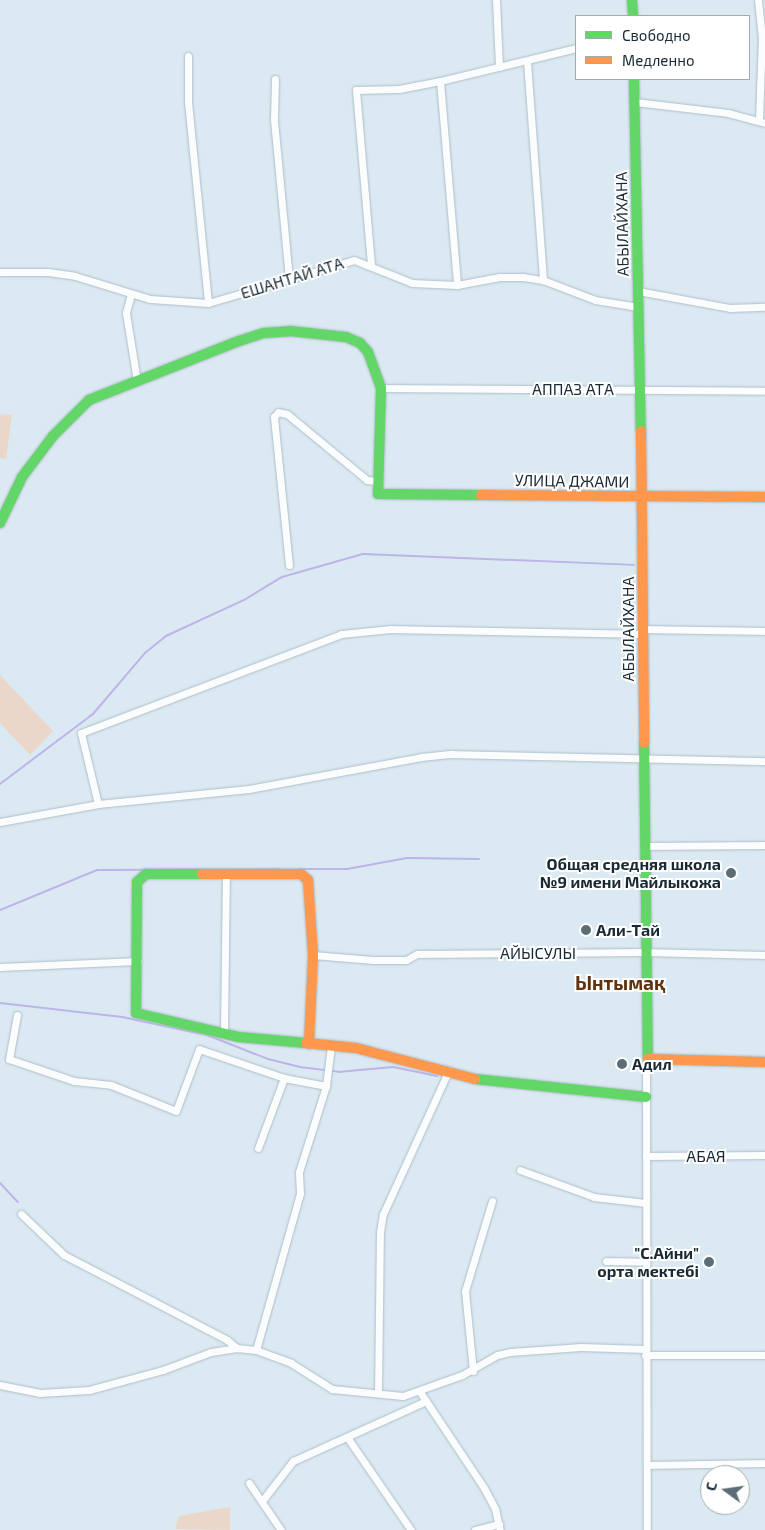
<!DOCTYPE html>
<meta charset="utf-8">
<style>
body{margin:0}
#map{position:relative;width:765px;height:1530px;overflow:hidden;background:#dbe9f2;font-family:"Exo 2",sans-serif}
div>[style]{position:absolute}
[style*='--x']{left:calc(var(--x)*1px);top:calc(var(--y)*1px);width:calc(var(--w)*1px);rotate:calc(var(--a)*1deg)}
.green>*{inset:0;background:#ebd7ca}
.stream>*{height:2px;margin:-1px;padding:0 1px;transform-origin:1px;border-radius:1px;background:#beb4e9}
.roads{filter:drop-shadow(0 0 1px #aebdc6) drop-shadow(0 0 1px #aebdc6)}
.street>*{height:7px;margin:-3.5px;padding:0 3.5px;transform-origin:3.5px;border-radius:3.5px;background:#fafcfd}
.fast>*{height:10px;margin:-5px;padding:0 5px;transform-origin:5px;border-radius:5px;background:#63d668}
.slow>*{height:10px;margin:-5px;padding:0 5px;transform-origin:5px;border-radius:5px;background:#ff974d}
.dots>*{width:14px;height:14px;translate:-50% -50%;box-sizing:border-box;border:2px solid #fff;border-radius:50%}
span{translate:-50% -50%;white-space:nowrap;text-align:center;line-height:1.15;-webkit-text-stroke:4px #fff;paint-order:stroke}
.street-label{font-size:16px;color:#192a35}
.poi-label{font-size:16px;color:#192a35;font-weight:700}
.right{translate:-100% -50%;text-align:right}
.left{translate:0 -50%;text-align:left}
.quarter-label{font-size:19px;color:#5f330d;font-weight:700}
.legend{position:absolute;left:575px;top:15px;width:175px;height:65px;box-sizing:border-box;background:#fff;border:1px solid #a3aaae;margin:0;padding:6px 9px;list-style:none;font-size:15px;color:#192a35}
.legend li{display:flex;align-items:center;gap:10px;height:25px}
.legend b{width:25px;border:1px solid #a3aaae}
.north{position:absolute;left:700px;top:1465px;width:50px;height:50px;box-sizing:border-box;background:#fff;border:1px solid #a3aaae;border-radius:50%;rotate:284deg;font-size:14px;font-weight:700;line-height:20px;text-align:center;color:#192a35}
.north::after{content:'';display:block;margin:auto;width:18px;height:22px;background:#5d6d77;clip-path:polygon(50% 0,100% 100%,50% 72%,0 100%)}
</style>
<div id="map">
<div class="green">
<div style="clip-path:polygon(0 414px,12px 415px,6px 459px,0 458px)"></div>
<div style="clip-path:polygon(0 675px,53px 731px,30px 755px,0 723px)"></div>
<div style="clip-path:polygon(230px 1507px,230px 1530px,175px 1529px,179px 1516px)"></div>
</div>
<div class="stream">
<div style="--x:0;--y:784;--w:116;--a:-37"></div>
<div style="--x:93;--y:714;--w:80;--a:-49.6"></div>
<div style="--x:145;--y:653;--w:27;--a:-39"></div>
<div style="--x:166;--y:636;--w:86;--a:-24.8"></div>
<div style="--x:244;--y:600;--w:44;--a:-31.2"></div>
<div style="--x:282;--y:577;--w:84;--a:-15.9"></div>
<div style="--x:363;--y:554;--w:271;--a:2.3"></div>
<div style="--x:299;--y:869;--w:48;--a:0"></div>
<div style="--x:347;--y:869;--w:61;--a:-10.4"></div>
<div style="--x:407;--y:858;--w:72;--a:0.8"></div>
<div style="--x:0;--y:910;--w:105;--a:-22.4"></div>
<div style="--x:97;--y:870;--w:183;--a:-0.3"></div>
<div style="--x:0;--y:1003;--w:123;--a:6.5"></div>
<div style="--x:122;--y:1017;--w:87;--a:12"></div>
<div style="--x:207;--y:1035;--w:66;--a:21.5"></div>
<div style="--x:268;--y:1059;--w:33;--a:14"></div>
<div style="--x:300;--y:1067;--w:38;--a:7"></div>
<div style="--x:338;--y:1072;--w:55;--a:-5.2"></div>
<div style="--x:393;--y:1067;--w:45;--a:11.6"></div>
<div style="--x:0;--y:1183;--w:26;--a:47"></div>
</div>
<div class="roads">
<div class="street">
<div style="--x:496;--y:0;--w:67;--a:87.4"></div>
<div style="--x:758;--y:0;--w:37;--a:84"></div>
<div style="--x:762;--y:37;--w:83;--a:92.1"></div>
<div style="--x:188;--y:56;--w:46;--a:90"></div>
<div style="--x:188;--y:102;--w:202;--a:84.3"></div>
<div style="--x:527;--y:61;--w:220;--a:85.8"></div>
<div style="--x:275;--y:79;--w:41;--a:91.4"></div>
<div style="--x:274;--y:120;--w:159;--a:84.6"></div>
<div style="--x:440;--y:81;--w:205;--a:85.2"></div>
<div style="--x:635;--y:102;--w:94;--a:6.7"></div>
<div style="--x:728;--y:113;--w:38;--a:15"></div>
<div style="--x:371;--y:265;--w:176;--a:-94.9"></div>
<div style="--x:356;--y:90;--w:43;--a:-1.3"></div>
<div style="--x:399;--y:89;--w:42;--a:-11"></div>
<div style="--x:440;--y:81;--w:140;--a:-13.6"></div>
<div style="--x:0;--y:272;--w:48;--a:0"></div>
<div style="--x:48;--y:272;--w:27;--a:8"></div>
<div style="--x:75;--y:276;--w:78;--a:17"></div>
<div style="--x:150;--y:299;--w:58;--a:3.9"></div>
<div style="--x:208;--y:303;--w:152;--a:-16.4"></div>
<div style="--x:354;--y:260;--w:62;--a:21.6"></div>
<div style="--x:412;--y:283;--w:45;--a:2.5"></div>
<div style="--x:457;--y:285;--w:43;--a:-10.8"></div>
<div style="--x:499;--y:277;--w:24;--a:0"></div>
<div style="--x:523;--y:277;--w:20;--a:9"></div>
<div style="--x:543;--y:280;--w:56;--a:21"></div>
<div style="--x:595;--y:300;--w:44;--a:9.2"></div>
<div style="--x:638;--y:291;--w:94;--a:10.5"></div>
<div style="--x:730;--y:308;--w:35;--a:-2"></div>
<div style="--x:131;--y:294;--w:20;--a:105"></div>
<div style="--x:126;--y:313;--w:69;--a:80.8"></div>
<div style="--x:381;--y:388;--w:384;--a:0.4"></div>
<div style="--x:289;--y:565;--w:149;--a:-95.8"></div>
<div style="--x:274;--y:417;--w:6;--a:-51"></div>
<div style="--x:278;--y:412;--w:9;--a:13"></div>
<div style="--x:287;--y:414;--w:104;--a:39.5"></div>
<div style="--x:367;--y:480;--w:9;--a:6"></div>
<div style="--x:643;--y:629;--w:122;--a:0.9"></div>
<div style="--x:98;--y:804;--w:73;--a:-103.5"></div>
<div style="--x:81;--y:733;--w:278;--a:-20.8"></div>
<div style="--x:341;--y:634;--w:50;--a:-5.7"></div>
<div style="--x:391;--y:629;--w:252;--a:1.1"></div>
<div style="--x:0;--y:822;--w:100;--a:-10.4"></div>
<div style="--x:98;--y:804;--w:152;--a:-5.7"></div>
<div style="--x:249;--y:789;--w:175;--a:-10.5"></div>
<div style="--x:421;--y:757;--w:31;--a:-6"></div>
<div style="--x:452;--y:754;--w:313;--a:1.3"></div>
<div style="--x:644;--y:846;--w:121;--a:-0.5"></div>
<div style="--x:313;--y:955;--w:60;--a:4.8"></div>
<div style="--x:373;--y:960;--w:33;--a:0"></div>
<div style="--x:406;--y:960;--w:13;--a:-29"></div>
<div style="--x:417;--y:954;--w:228;--a:-0.5"></div>
<div style="--x:645;--y:952;--w:120;--a:1.4"></div>
<div style="--x:0;--y:967;--w:138;--a:-2.5"></div>
<div style="--x:17;--y:1015;--w:45;--a:100.3"></div>
<div style="--x:9;--y:1059;--w:69;--a:18.7"></div>
<div style="--x:74;--y:1081;--w:37;--a:6"></div>
<div style="--x:111;--y:1085;--w:70;--a:21.8"></div>
<div style="--x:176;--y:1111;--w:66;--a:-69.6"></div>
<div style="--x:199;--y:1049;--w:90;--a:18.8"></div>
<div style="--x:284;--y:1078;--w:43;--a:10.8"></div>
<div style="--x:326;--y:1086;--w:40;--a:-82.9"></div>
<div style="--x:224;--y:1032;--w:157;--a:-89.3"></div>
<div style="--x:646;--y:1059;--w:471;--a:89.9"></div>
<div style="--x:258;--y:1148;--w:75;--a:-69.6"></div>
<div style="--x:646;--y:1156;--w:119;--a:-0.5"></div>
<div style="--x:520;--y:1170;--w:79;--a:20"></div>
<div style="--x:594;--y:1197;--w:52;--a:6.6"></div>
<div style="--x:21;--y:1214;--w:59;--a:43.6"></div>
<div style="--x:64;--y:1255;--w:184;--a:27.5"></div>
<div style="--x:227;--y:1340;--w:13;--a:39"></div>
<div style="--x:606;--y:1261;--w:39;--a:1"></div>
<div style="--x:256;--y:1350;--w:163;--a:-74.3"></div>
<div style="--x:300;--y:1193;--w:21;--a:-93"></div>
<div style="--x:299;--y:1172;--w:90;--a:-72.6"></div>
<div style="--x:645;--y:1355;--w:120;--a:0"></div>
<div style="--x:473;--y:1371;--w:80;--a:-95.7"></div>
<div style="--x:465;--y:1291;--w:94;--a:-73.3"></div>
<div style="--x:0;--y:1385;--w:41;--a:11.3"></div>
<div style="--x:40;--y:1393;--w:49;--a:-3.5"></div>
<div style="--x:89;--y:1390;--w:77;--a:-15.1"></div>
<div style="--x:163;--y:1370;--w:51;--a:-20.6"></div>
<div style="--x:211;--y:1352;--w:26;--a:-9"></div>
<div style="--x:237;--y:1348;--w:19;--a:6"></div>
<div style="--x:256;--y:1350;--w:37;--a:20"></div>
<div style="--x:291;--y:1363;--w:49;--a:32.4"></div>
<div style="--x:332;--y:1389;--w:71;--a:5.6"></div>
<div style="--x:403;--y:1396;--w:63;--a:-19.6"></div>
<div style="--x:462;--y:1375;--w:40;--a:-29.7"></div>
<div style="--x:497;--y:1355;--w:13;--a:-13"></div>
<div style="--x:510;--y:1352;--w:71;--a:-4"></div>
<div style="--x:581;--y:1347;--w:64;--a:1.8"></div>
<div style="--x:378;--y:1392;--w:160;--a:-89.3"></div>
<div style="--x:380;--y:1232;--w:18;--a:-81"></div>
<div style="--x:383;--y:1214;--w:158;--a:-65.4"></div>
<div style="--x:420;--y:1392;--w:115;--a:56.3"></div>
<div style="--x:484;--y:1488;--w:24;--a:62"></div>
<div style="--x:495;--y:1509;--w:22;--a:77"></div>
<div style="--x:347;--y:1437;--w:113;--a:55.5"></div>
<div style="--x:647;--y:1465;--w:118;--a:-1"></div>
<div style="--x:249;--y:1483;--w:57;--a:55.8"></div>
<div style="--x:262;--y:1501;--w:51;--a:-52.2"></div>
<div style="--x:293;--y:1461;--w:146;--a:-24.3"></div>
<div style="--x:475;--y:1530;--w:25;--a:-14"></div>
</div>
<div class="fast">
<div style="--x:632;--y:0;--w:16;--a:86"></div>
<div style="--x:634;--y:79;--w:352;--a:88.9"></div>
<div style="--x:0;--y:523;--w:51;--a:-64.4"></div>
<div style="--x:22;--y:477;--w:51;--a:-52.9"></div>
<div style="--x:53;--y:436;--w:51;--a:-45"></div>
<div style="--x:89;--y:400;--w:161;--a:-21.5"></div>
<div style="--x:239;--y:341;--w:26;--a:-18"></div>
<div style="--x:264;--y:333;--w:26;--a:-4"></div>
<div style="--x:290;--y:331;--w:56;--a:6.1"></div>
<div style="--x:346;--y:337;--w:15;--a:23"></div>
<div style="--x:360;--y:343;--w:12;--a:48"></div>
<div style="--x:368;--y:352;--w:38;--a:70"></div>
<div style="--x:381;--y:388;--w:106;--a:91.6"></div>
<div style="--x:378;--y:494;--w:103;--a:0.6"></div>
<div style="--x:644;--y:743;--w:316;--a:89.3"></div>
<div style="--x:202;--y:874;--w:56;--a:180"></div>
<div style="--x:146;--y:874;--w:12;--a:138"></div>
<div style="--x:137;--y:882;--w:131;--a:90.4"></div>
<div style="--x:136;--y:1013;--w:106;--a:13.1"></div>
<div style="--x:239;--y:1037;--w:67;--a:5.1"></div>
<div style="--x:475;--y:1079;--w:172;--a:6"></div>
</div>
<div class="slow">
<div style="--x:641;--y:431;--w:312;--a:89.4"></div>
<div style="--x:481;--y:495;--w:284;--a:0.4"></div>
<div style="--x:202;--y:874;--w:99;--a:0"></div>
<div style="--x:301;--y:874;--w:9;--a:41"></div>
<div style="--x:308;--y:880;--w:75;--a:86.2"></div>
<div style="--x:313;--y:955;--w:89;--a:92.6"></div>
<div style="--x:306;--y:1043;--w:50;--a:5.7"></div>
<div style="--x:356;--y:1048;--w:123;--a:14.6"></div>
<div style="--x:648;--y:1059;--w:117;--a:1.5"></div>
</div>
</div>
<div class="dots">
<div style="left:731px;top:873px;background:#5d6d77"></div>
<div style="left:586px;top:930px;background:#5d6d77"></div>
<div style="left:622px;top:1064px;background:#5d6d77"></div>
<div style="left:709px;top:1262px;background:#5d6d77"></div>
</div>
<div class="street-label">
<span style="left:622px;top:224px;rotate:-91deg">АБЫЛАЙХАНА</span>
<span style="left:292px;top:278px;rotate:-17deg">ЕШАНТАЙ АТА</span>
<span style="left:573px;top:389px">АППАЗ АТА</span>
<span style="left:572px;top:481px;rotate:1deg">УЛИЦА ДЖАМИ</span>
<span style="left:628px;top:629px;rotate:-90deg">АБЫЛАЙХАНА</span>
<span style="left:538px;top:953px">АЙЫСУЛЫ</span>
<span style="left:706px;top:1156px">АБАЯ</span>
</div>
<div class="poi-label">
<span class="right" style="left:721px;top:873px">Общая средняя школа<br>№9 имени Майлыкожа</span>
<span class="left" style="left:596px;top:930px">Али-Тай</span>
<span class="left" style="left:632px;top:1064px">Адил</span>
<span class="right" style="left:699px;top:1262px">"С.Айни"<br>орта мектебі</span>
</div>
<div class="quarter-label">
<span style="left:620px;top:983px">Ынтымақ</span>
</div>
<ul class="legend">
<li><b style="height:6px;background:#63d668"></b>Свободно</li>
<li><b style="height:6px;background:#ff974d"></b>Медленно</li>
</ul>
<div class="north">С</div>
</div>
